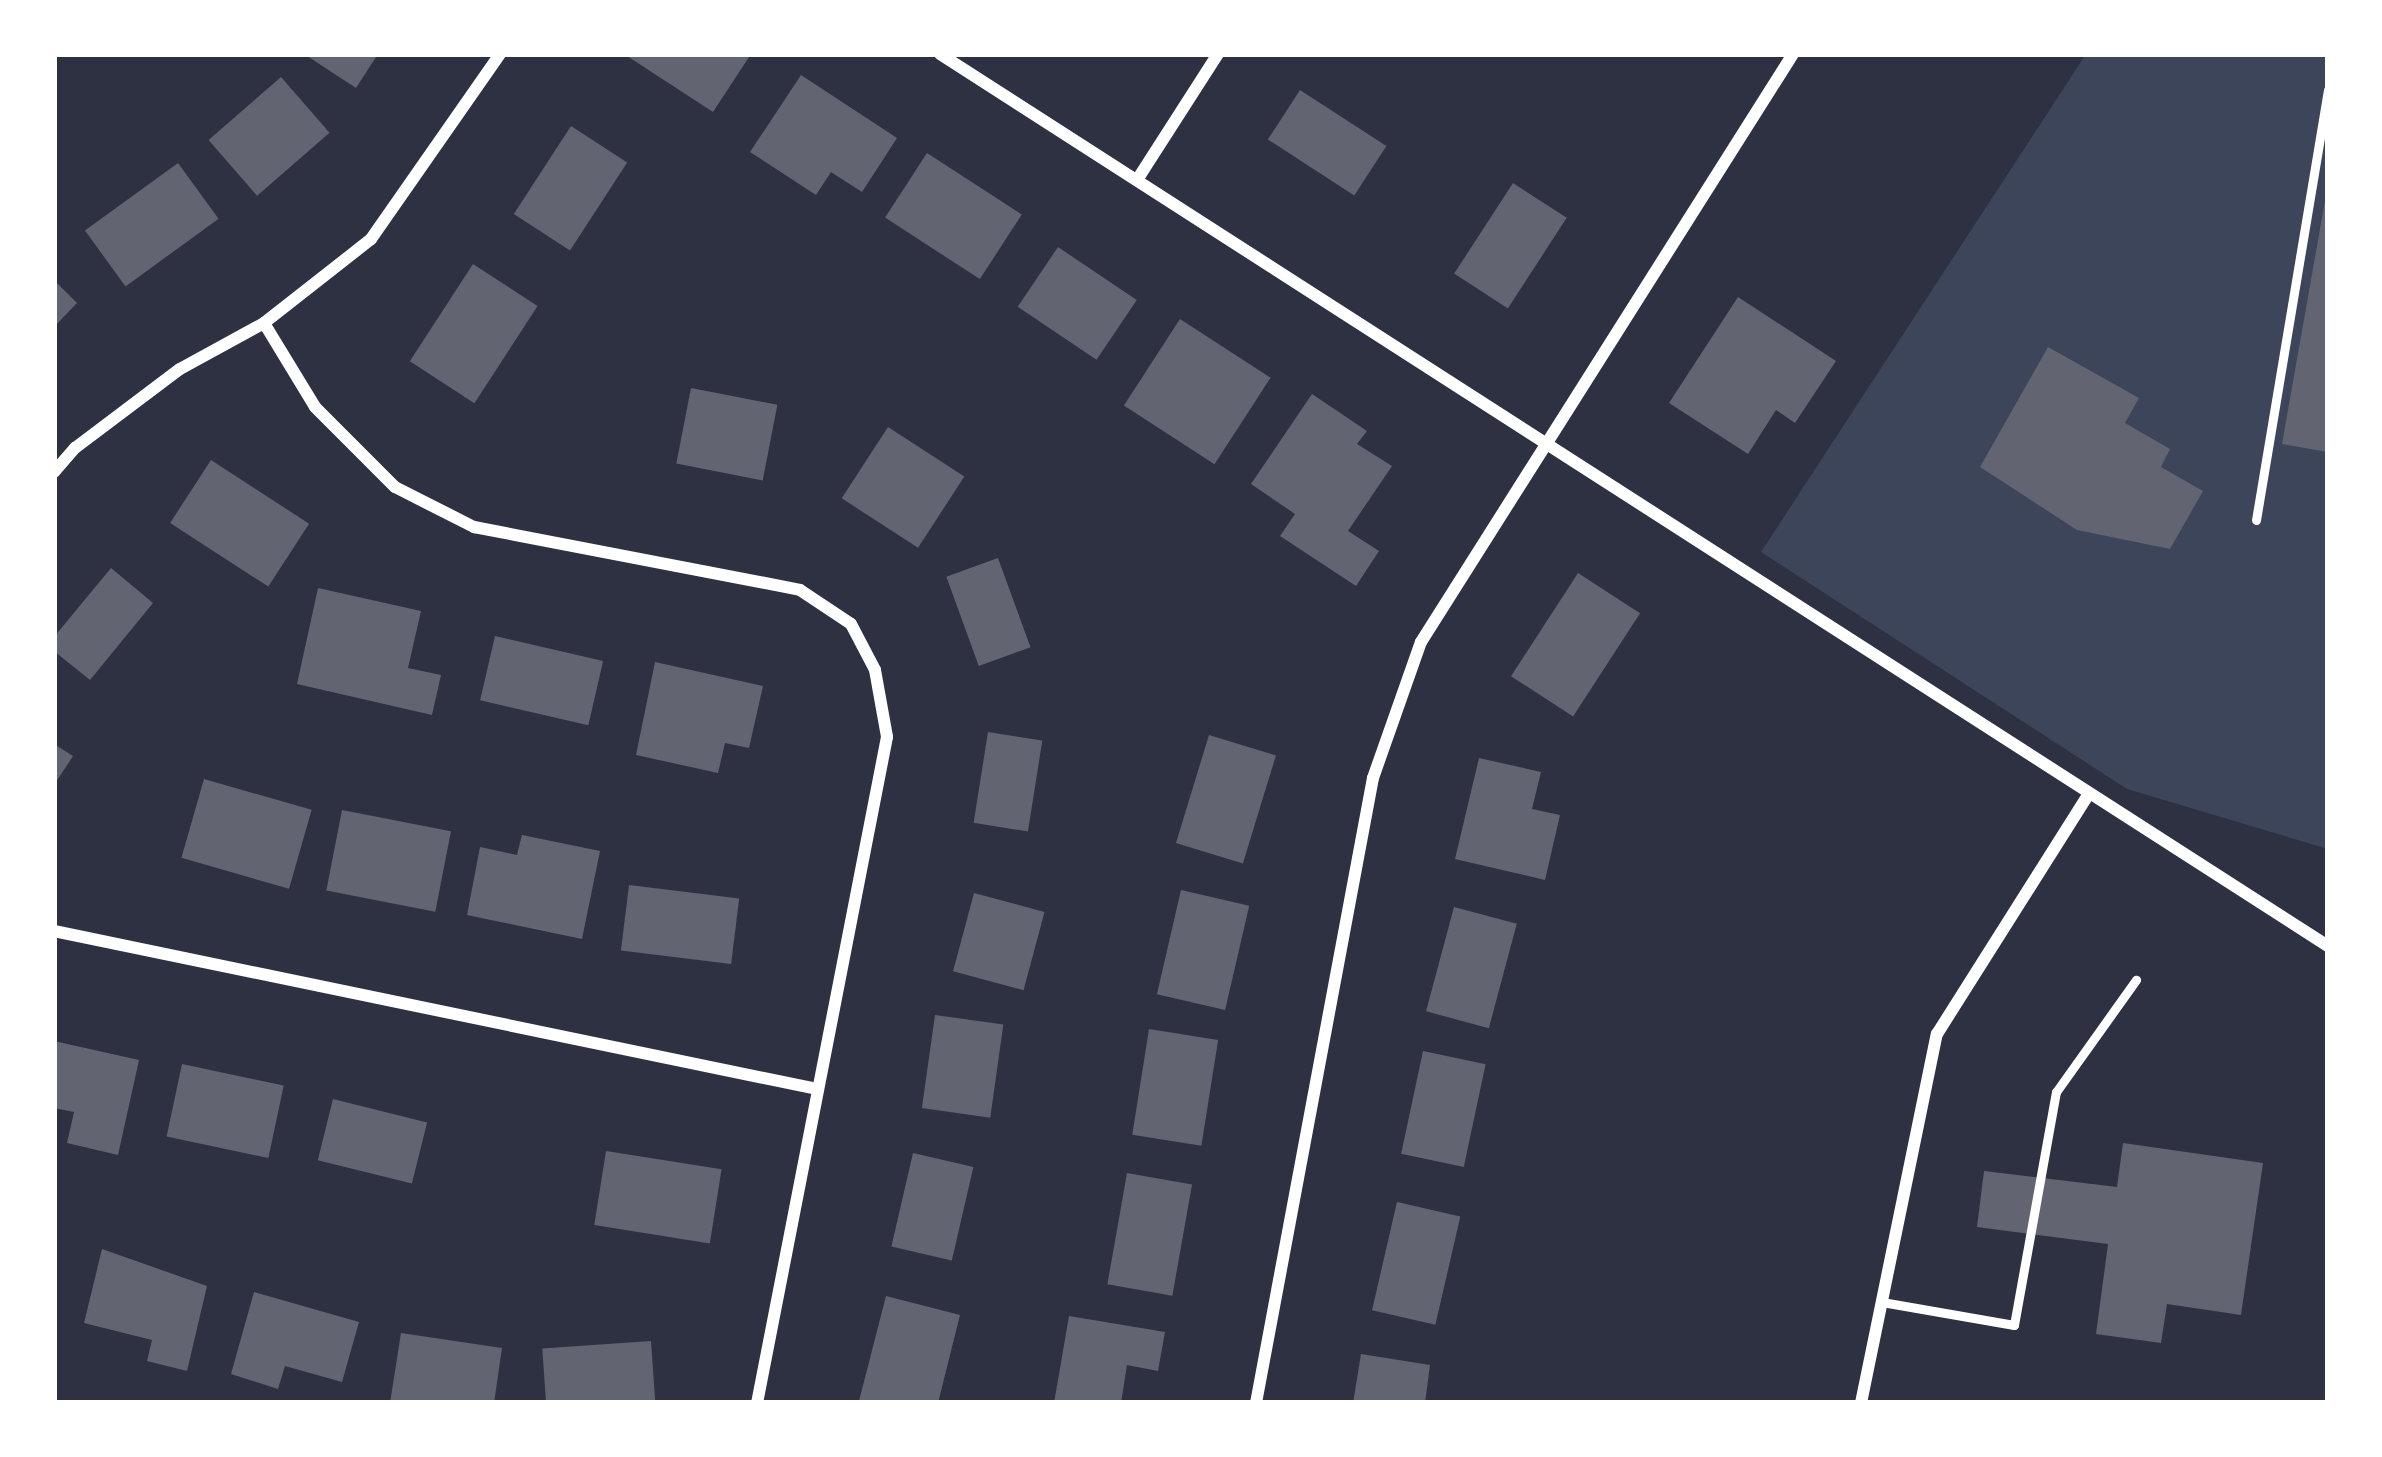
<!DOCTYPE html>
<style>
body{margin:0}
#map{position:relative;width:2382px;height:1457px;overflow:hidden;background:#2d3142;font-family:"Open Sans",sans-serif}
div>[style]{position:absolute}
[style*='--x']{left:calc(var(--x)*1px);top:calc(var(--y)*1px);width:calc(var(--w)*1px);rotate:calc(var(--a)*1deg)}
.green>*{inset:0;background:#3c4559}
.building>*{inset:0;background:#626471;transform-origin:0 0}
.service>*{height:9px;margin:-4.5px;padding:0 4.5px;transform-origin:4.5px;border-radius:4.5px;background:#fff}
.minor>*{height:12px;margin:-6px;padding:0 6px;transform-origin:6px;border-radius:6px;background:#fff}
span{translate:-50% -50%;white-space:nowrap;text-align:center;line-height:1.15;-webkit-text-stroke:9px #fff;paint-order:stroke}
.frame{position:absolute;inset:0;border:57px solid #fff;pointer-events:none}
</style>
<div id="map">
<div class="green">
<div style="clip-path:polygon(2086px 54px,2328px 54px,2328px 849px,2127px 789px,1761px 552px)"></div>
</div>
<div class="building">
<div style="clip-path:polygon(304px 54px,378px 54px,356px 88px)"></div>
<div style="clip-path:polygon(624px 54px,751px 54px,713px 112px)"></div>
<div style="clip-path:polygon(801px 75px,897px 138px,862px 192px,831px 172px,816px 195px,750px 152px)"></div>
<div style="left:281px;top:77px;width:74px;height:96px;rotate:49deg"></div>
<div style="left:1300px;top:90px;width:103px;height:59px;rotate:33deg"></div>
<div style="left:571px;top:126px;width:67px;height:105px;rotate:33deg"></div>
<div style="left:927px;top:153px;width:113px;height:77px;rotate:33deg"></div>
<div style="left:178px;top:163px;width:69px;height:115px;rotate:54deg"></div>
<div style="left:1513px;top:183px;width:64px;height:108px;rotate:33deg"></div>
<div style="clip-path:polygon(2326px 195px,2328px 195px,2328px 452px,2282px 444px)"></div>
<div style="left:1058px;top:247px;width:95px;height:72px;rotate:34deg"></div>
<div style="left:473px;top:264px;width:77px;height:116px;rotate:33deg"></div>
<div style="clip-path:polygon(54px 280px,77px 303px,54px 327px)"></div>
<div style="clip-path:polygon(1738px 297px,1836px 361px,1795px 423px,1776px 410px,1748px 454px,1669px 403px)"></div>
<div style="left:1180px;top:319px;width:108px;height:103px;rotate:33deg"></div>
<div style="clip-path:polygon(2048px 347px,2139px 398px,2125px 423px,2170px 449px,2161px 467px,2203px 491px,2170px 549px,2077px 530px,1980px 467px)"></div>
<div style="left:691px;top:388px;width:88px;height:77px;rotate:11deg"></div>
<div style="clip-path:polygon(1312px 394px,1367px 431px,1357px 444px,1392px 466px,1348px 531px,1379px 551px,1356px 586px,1280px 536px,1295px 514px,1251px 484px)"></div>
<div style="left:888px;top:427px;width:91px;height:85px;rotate:33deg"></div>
<div style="left:211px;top:460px;width:117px;height:75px;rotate:33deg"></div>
<div style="left:998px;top:558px;width:95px;height:55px;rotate:70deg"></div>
<div style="clip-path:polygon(111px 568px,153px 603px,90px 680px,54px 651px,54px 637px)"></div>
<div style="left:1578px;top:573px;width:74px;height:123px;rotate:33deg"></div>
<div style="clip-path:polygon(318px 588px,421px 611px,408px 668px,441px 675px,432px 715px,297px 684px)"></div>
<div style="left:495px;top:636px;width:111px;height:66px;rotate:13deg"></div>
<div style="clip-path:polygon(655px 662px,763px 686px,749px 748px,725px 743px,718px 773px,636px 755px)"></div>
<div style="left:988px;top:732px;width:55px;height:92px;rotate:9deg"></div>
<div style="left:1209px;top:735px;width:70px;height:113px;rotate:17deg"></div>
<div style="clip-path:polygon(54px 744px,73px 756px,54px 785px)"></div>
<div style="clip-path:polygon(1479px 758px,1541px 772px,1532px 809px,1560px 815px,1545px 880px,1455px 859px)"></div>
<div style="left:204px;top:779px;width:112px;height:82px;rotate:16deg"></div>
<div style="left:342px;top:810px;width:111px;height:82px;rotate:11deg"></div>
<div style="clip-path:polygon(522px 835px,600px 851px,582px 939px,467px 915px,480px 847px,517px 855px)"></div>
<div style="left:629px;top:885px;width:111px;height:66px;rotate:7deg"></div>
<div style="left:1181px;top:890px;width:70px;height:107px;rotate:13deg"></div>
<div style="left:974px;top:893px;width:73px;height:81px;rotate:15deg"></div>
<div style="left:1454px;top:907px;width:65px;height:108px;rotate:15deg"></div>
<div style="left:935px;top:1015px;width:69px;height:94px;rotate:8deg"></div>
<div style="left:1149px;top:1029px;width:70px;height:107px;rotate:9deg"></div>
<div style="clip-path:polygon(54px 1041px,139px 1060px,118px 1155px,67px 1143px,74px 1112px,54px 1108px)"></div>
<div style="left:1423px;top:1051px;width:64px;height:105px;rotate:12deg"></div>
<div style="left:182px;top:1064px;width:104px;height:74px;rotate:12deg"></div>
<div style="left:333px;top:1099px;width:97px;height:63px;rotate:14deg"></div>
<div style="clip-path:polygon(2123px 1143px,2263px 1163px,2241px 1315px,2167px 1304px,2161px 1343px,2096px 1334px,2108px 1244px,1977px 1227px,1984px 1171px,2117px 1187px)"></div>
<div style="left:606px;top:1151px;width:117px;height:75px;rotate:9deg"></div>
<div style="left:913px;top:1153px;width:62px;height:96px;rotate:13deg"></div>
<div style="left:1127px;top:1173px;width:66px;height:113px;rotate:10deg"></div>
<div style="left:1397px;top:1202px;width:65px;height:111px;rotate:13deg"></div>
<div style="clip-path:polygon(102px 1249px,207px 1286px,187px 1371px,147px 1361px,152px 1340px,84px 1323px)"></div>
<div style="clip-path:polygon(254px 1292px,359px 1322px,342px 1382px,285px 1366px,278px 1389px,231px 1374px)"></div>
<div style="clip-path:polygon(886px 1296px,960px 1315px,938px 1403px,859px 1401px)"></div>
<div style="clip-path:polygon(1069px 1316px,1165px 1332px,1158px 1371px,1127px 1365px,1121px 1403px,1054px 1403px)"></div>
<div style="clip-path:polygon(401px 1333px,502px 1348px,494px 1403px,390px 1403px)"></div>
<div style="left:651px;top:1341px;width:62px;height:109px;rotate:86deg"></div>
<div style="clip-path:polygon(1361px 1354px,1430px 1365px,1425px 1403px,1353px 1403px)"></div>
</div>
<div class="service">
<div style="--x:2256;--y:520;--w:436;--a:-80.5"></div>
<div style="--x:1882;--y:1302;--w:134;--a:9.9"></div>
<div style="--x:2014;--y:1325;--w:237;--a:-79.8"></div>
<div style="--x:2056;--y:1092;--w:138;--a:-54.5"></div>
</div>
<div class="minor">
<div style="--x:940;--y:54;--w:1650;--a:32.73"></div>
<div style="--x:1137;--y:180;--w:150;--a:-57.3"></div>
<div style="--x:264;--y:323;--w:98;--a:58.7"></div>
<div style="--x:315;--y:407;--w:113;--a:45"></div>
<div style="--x:395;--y:487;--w:89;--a:26.9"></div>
<div style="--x:474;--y:527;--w:332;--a:10.9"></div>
<div style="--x:800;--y:590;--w:61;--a:33.7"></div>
<div style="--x:851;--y:624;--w:52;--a:62.4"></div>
<div style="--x:875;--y:670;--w:68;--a:79.8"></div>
<div style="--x:887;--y:737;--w:679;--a:101.04"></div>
<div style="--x:54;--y:472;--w:32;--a:-49"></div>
<div style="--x:75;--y:448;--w:131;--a:-37"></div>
<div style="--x:180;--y:369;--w:96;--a:-28.7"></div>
<div style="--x:264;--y:323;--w:136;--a:-38.1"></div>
<div style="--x:371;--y:239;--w:226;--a:-55.1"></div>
<div style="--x:54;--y:931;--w:779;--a:11.7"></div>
<div style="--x:1256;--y:1403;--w:636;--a:-79.4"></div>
<div style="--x:1373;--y:778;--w:144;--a:-70.6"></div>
<div style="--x:1421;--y:642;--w:696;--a:-57.68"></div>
<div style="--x:1861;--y:1403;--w:377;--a:-78.4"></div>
<div style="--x:1937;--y:1034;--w:283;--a:-57.7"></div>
</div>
<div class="frame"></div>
</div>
